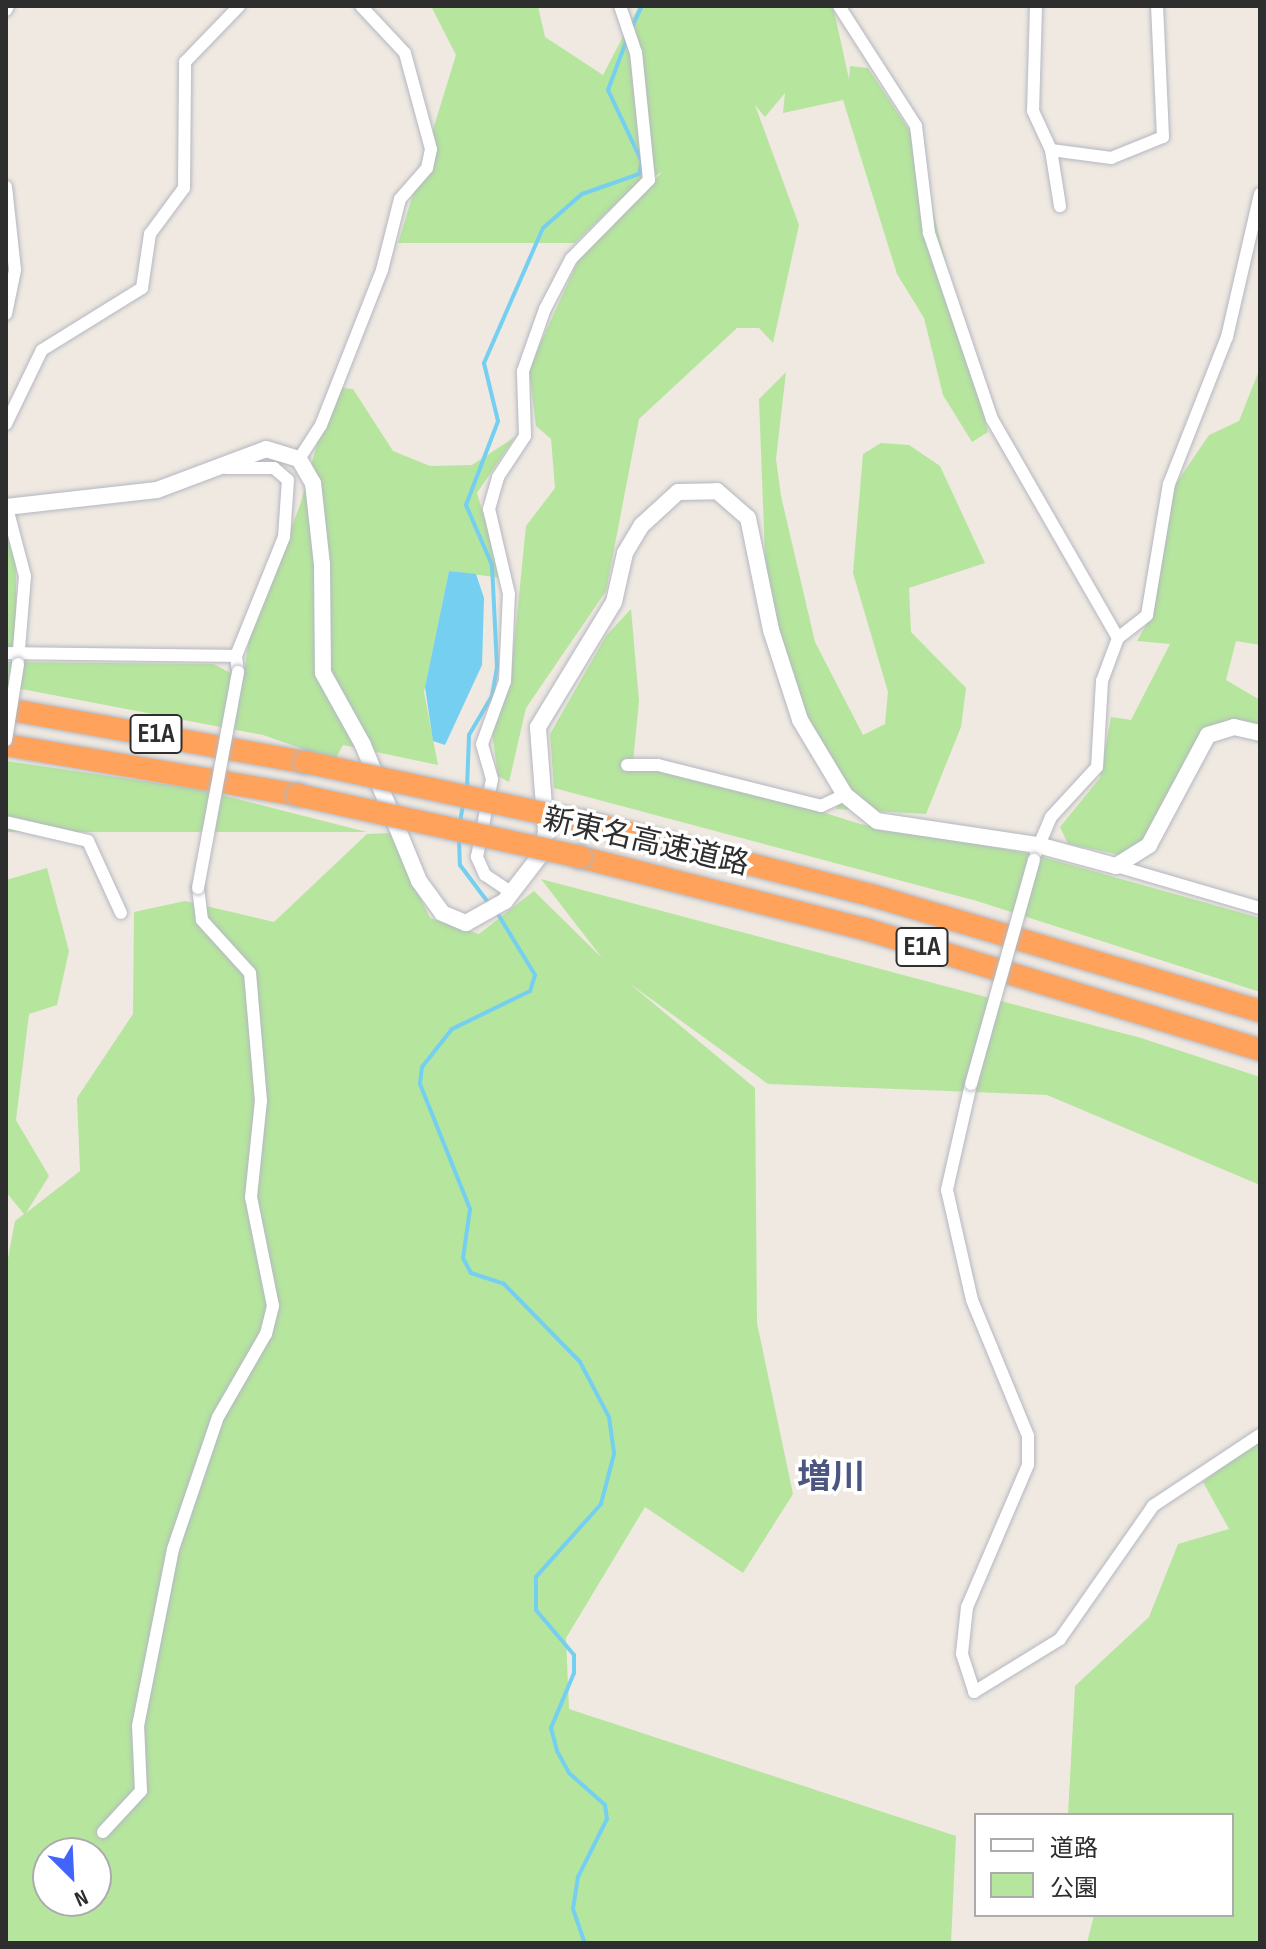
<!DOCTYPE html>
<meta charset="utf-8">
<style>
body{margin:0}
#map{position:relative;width:1266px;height:1949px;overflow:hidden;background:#efe9e1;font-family:"Sofia Sans Condensed","Noto Sans JP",sans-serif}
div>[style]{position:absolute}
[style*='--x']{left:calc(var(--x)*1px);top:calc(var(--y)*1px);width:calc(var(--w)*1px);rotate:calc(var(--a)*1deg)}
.green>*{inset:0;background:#b6e59e}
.water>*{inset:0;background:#75cff0}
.stream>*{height:4px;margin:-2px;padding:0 2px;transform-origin:2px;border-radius:2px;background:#75cff0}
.roads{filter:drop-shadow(0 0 2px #b4b7c1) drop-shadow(0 0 2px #b4b7c1)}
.street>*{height:12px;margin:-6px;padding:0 6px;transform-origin:6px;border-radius:6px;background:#fff}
.secondary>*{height:16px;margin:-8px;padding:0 8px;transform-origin:8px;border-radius:8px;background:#fff}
.highway>*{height:22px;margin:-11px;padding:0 11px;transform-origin:11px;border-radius:11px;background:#ffa35c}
.bridges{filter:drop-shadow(0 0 2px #b4b7c1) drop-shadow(0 0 2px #b4b7c1)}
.street-bridge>*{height:12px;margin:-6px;padding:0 6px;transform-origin:6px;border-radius:6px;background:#fff}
.highway-bridge>*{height:22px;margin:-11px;padding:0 11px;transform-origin:11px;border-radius:11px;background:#ffa35c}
span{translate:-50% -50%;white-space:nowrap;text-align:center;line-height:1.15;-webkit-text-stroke:7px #fff;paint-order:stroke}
.shield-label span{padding:2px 6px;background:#fff;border:2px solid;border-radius:6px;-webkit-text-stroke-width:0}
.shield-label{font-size:28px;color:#2e2e2e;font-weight:700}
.street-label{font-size:30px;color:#2e2e2e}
.quarter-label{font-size:34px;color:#4d5680;font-weight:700}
.frame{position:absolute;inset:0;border:8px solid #2e2e2e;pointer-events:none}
.legend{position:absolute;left:974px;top:1813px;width:260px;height:104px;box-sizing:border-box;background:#fff;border:2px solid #ababab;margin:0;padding:10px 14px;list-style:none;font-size:24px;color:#2e2e2e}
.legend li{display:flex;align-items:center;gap:16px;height:40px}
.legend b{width:40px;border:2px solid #ababab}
.north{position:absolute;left:32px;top:1837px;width:80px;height:80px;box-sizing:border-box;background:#fff;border:2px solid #ababab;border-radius:50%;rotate:156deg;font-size:22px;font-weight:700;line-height:32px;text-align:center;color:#2e2e2e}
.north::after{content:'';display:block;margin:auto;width:28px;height:36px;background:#4264fb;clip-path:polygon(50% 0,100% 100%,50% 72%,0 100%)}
</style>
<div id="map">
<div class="green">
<div style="clip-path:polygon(431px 6px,538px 6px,545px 37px,603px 75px,639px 6px,833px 6px,849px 79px,850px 66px,868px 68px,915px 139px,988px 432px,972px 442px,943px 395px,924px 318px,897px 274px,843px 100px,783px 113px,785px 93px,765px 117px,755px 105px,799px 225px,773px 343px,759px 328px,737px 328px,639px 419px,606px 591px,526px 708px,509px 782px,498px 776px,492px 732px,510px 685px,526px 526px,555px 488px,551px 439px,536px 426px,529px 368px,579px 259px,662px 172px,631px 189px,575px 243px,398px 243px,456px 55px)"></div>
<div style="clip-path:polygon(1260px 368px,1260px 645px,1236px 641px,1226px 680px,1260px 700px,1260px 733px,1213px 728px,1135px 858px,1068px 844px,1060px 827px,1100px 778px,1111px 717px,1131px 720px,1170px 644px,1137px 641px,1154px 611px,1173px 488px,1209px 435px,1239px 421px)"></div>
<div style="clip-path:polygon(786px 372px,776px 459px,781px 496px,815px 642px,863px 735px,885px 724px,888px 692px,853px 573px,863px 454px,881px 443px,909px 445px,940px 466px,985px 563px,909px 588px,911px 632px,966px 688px,961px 727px,926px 814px,836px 809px,841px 788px,782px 675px,767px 609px,759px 399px)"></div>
<div style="clip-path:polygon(333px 387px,353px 389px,393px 451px,430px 466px,472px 465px,515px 437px,477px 493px,502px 578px,449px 571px,424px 692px,438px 765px,343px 745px,335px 760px,263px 735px,6px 686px,6px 662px,214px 664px,243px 680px,249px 638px,300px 505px)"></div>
<div style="clip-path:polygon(6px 499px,15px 528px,17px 650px,6px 649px)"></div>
<div style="clip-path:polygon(631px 609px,639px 701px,633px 762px,734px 784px,860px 824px,1032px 854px,1260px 918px,1260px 992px,977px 901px,554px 788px,550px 734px,606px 636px)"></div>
<div style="clip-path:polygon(6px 761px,198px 789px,367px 832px,6px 832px)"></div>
<div style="clip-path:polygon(evenodd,390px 833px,430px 918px,479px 934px,534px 891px,602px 958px,541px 879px,1141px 1038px,1260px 1077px,1260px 1185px,1047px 1095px,768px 1084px,629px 983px,755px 1088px,757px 1323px,793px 1494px,743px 1573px,645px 1507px,566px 1638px,569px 1709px,956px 1836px,951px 1943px,6px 1943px,6px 1269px,15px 1221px,24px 1214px,6px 1192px,6px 880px,47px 868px,69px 951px,57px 1005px,29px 1014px,16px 1120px,49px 1176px,26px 1213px,80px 1171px,77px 1098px,133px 1014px,134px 912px,185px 901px,274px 922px,367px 834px,390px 833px,48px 1853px,96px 1853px,96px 1901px,48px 1901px,48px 1853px)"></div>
<div style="clip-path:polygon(1260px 1436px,1260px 1943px,1087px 1943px,1094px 1915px,1232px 1915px,1232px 1815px,1068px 1815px,1075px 1686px,1149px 1617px,1178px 1544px,1229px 1529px,1203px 1482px)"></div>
</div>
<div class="water">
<div style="clip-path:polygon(449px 571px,476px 574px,484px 598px,482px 665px,445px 745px,433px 741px,425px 687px)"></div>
</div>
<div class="stream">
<div style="--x:632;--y:27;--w:23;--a:-65"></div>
<div style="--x:467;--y:788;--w:53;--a:-87.8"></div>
<div style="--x:469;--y:735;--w:45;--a:-59.5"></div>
<div style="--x:492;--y:696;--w:29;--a:-80"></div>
<div style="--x:497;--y:667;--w:102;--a:-92.8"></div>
<div style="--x:492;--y:565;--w:65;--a:-113.4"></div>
<div style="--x:466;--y:505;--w:90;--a:-69.1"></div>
<div style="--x:498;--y:421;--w:60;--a:-103.6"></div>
<div style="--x:484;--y:363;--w:147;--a:-66.4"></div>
<div style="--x:543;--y:228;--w:52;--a:-41.1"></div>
<div style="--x:582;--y:194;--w:60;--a:-19.3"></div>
<div style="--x:639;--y:174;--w:12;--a:-76"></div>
<div style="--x:642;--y:162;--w:80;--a:-115.3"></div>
<div style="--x:608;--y:90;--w:54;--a:-69.6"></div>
<div style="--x:460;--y:823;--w:19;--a:-81"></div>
<div style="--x:459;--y:840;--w:25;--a:88"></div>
<div style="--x:460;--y:865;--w:50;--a:53.1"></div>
<div style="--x:496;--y:911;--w:75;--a:58.6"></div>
<div style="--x:535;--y:975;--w:17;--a:107"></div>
<div style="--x:530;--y:991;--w:87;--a:154"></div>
<div style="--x:452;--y:1029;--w:48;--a:128.3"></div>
<div style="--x:422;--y:1067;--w:17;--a:97"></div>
<div style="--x:420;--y:1084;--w:135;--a:68.2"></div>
<div style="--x:470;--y:1209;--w:49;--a:98.1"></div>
<div style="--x:463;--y:1258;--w:17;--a:62"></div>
<div style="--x:471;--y:1273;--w:35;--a:18"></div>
<div style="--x:504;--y:1284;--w:109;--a:45.7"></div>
<div style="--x:580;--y:1362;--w:62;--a:62.2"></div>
<div style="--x:609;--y:1417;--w:37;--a:82"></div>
<div style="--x:614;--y:1454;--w:52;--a:104.6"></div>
<div style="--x:601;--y:1504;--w:98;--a:131.7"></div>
<div style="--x:536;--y:1577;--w:33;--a:90"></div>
<div style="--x:536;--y:1610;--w:59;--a:49.8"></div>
<div style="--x:574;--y:1655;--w:18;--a:90"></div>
<div style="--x:574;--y:1673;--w:60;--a:112.7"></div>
<div style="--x:551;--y:1728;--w:24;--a:75"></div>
<div style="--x:557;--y:1751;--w:25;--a:61"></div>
<div style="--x:569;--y:1773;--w:48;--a:41.6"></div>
<div style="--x:605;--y:1805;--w:14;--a:82"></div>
<div style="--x:607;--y:1819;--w:65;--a:116.6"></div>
<div style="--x:578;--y:1877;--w:32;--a:99"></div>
<div style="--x:573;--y:1909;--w:36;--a:71"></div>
</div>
<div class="roads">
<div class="street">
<div style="--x:839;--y:6;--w:143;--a:57.3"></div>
<div style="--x:916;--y:126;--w:108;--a:83.1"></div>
<div style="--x:929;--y:233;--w:196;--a:71.3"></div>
<div style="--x:992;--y:419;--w:253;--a:60.1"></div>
<div style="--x:1118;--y:638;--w:46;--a:110.4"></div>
<div style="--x:1102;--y:681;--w:86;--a:93.3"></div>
<div style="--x:1097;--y:767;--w:68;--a:132.6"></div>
<div style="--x:1051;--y:817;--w:39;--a:113"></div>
<div style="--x:1036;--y:6;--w:105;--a:91.6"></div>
<div style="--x:1033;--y:111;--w:43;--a:65.2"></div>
<div style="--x:1051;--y:150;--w:57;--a:80.9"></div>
<div style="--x:6;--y:10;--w:4;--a:-63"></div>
<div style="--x:1051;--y:150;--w:61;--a:7.6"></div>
<div style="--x:1111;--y:158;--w:56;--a:-22"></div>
<div style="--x:1163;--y:137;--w:131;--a:-92.6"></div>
<div style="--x:6;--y:187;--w:83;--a:83.8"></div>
<div style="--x:15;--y:270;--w:45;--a:101.6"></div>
<div style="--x:6;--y:424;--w:82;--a:-64.1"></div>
<div style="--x:42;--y:350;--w:118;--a:-31.8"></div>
<div style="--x:142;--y:288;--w:55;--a:-81.6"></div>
<div style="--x:150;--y:234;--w:57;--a:-53.5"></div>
<div style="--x:184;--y:188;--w:126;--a:-89.5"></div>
<div style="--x:185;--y:62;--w:78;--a:-46"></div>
<div style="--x:299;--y:459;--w:40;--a:-57.1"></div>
<div style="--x:321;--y:425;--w:167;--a:-68.5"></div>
<div style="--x:382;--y:270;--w:73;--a:-75.8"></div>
<div style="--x:400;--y:199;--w:41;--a:-48.9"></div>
<div style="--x:427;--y:168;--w:19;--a:-78"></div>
<div style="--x:431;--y:149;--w:99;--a:-105.2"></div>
<div style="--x:405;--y:53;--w:64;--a:-133.1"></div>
<div style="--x:226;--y:468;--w:48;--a:0"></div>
<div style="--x:274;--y:468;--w:18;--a:41"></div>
<div style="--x:288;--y:480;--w:57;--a:94"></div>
<div style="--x:284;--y:537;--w:128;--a:112"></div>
<div style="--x:236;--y:656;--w:16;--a:83"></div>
<div style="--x:7;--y:508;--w:70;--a:75.2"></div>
<div style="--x:25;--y:576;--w:85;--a:94.7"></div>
<div style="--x:1118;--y:638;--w:37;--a:-38"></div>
<div style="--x:1147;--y:615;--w:133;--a:-80.5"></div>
<div style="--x:1169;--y:484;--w:158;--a:-68.5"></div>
<div style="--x:1227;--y:337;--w:147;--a:-77"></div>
<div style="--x:6;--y:653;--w:230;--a:0.7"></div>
<div style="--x:627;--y:765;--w:31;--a:0"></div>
<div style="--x:658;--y:765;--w:168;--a:14.1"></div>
<div style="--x:821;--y:806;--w:26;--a:-25"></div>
<div style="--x:6;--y:822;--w:84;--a:13"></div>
<div style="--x:88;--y:841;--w:79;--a:65.4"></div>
<div style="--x:1116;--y:866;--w:150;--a:16.3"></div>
<div style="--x:512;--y:893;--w:32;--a:-146"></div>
<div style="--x:485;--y:875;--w:20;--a:-114"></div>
<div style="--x:477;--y:857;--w:79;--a:-79.1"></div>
<div style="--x:492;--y:779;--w:36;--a:-106"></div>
<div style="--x:482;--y:744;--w:67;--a:-69.9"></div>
<div style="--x:505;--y:681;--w:87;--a:-87.4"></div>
<div style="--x:509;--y:594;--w:87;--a:-103.2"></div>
<div style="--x:489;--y:509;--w:33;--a:-74"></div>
<div style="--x:498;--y:477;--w:49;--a:-56.6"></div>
<div style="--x:525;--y:436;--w:65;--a:-91.8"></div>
<div style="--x:523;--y:371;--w:66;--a:-70.5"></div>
<div style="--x:545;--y:309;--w:56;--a:-62.5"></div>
<div style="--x:571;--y:259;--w:111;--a:-45.4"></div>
<div style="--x:649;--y:180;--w:128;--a:-95.8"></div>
<div style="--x:636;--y:53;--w:50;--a:-108.8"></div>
<div style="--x:971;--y:1084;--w:109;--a:102.8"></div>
<div style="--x:947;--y:1190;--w:113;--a:77.2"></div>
<div style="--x:972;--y:1300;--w:147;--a:67.6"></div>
<div style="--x:1028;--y:1436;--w:29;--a:90"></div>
<div style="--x:1028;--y:1465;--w:155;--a:113.2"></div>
<div style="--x:967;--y:1607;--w:47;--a:96.1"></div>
<div style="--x:962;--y:1654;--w:40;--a:72"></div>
<div style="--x:974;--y:1692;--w:101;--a:-31.6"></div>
<div style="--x:1060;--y:1639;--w:162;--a:-55"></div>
<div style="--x:1153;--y:1506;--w:128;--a:-33.6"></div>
<div style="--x:103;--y:1832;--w:56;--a:-47.2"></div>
<div style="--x:141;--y:1791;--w:65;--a:-92.6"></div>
<div style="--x:138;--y:1726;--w:180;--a:-78.8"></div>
<div style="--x:173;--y:1549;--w:139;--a:-71.2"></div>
<div style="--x:218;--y:1417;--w:96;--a:-60"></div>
<div style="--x:266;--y:1334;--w:29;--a:-76"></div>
<div style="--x:273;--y:1306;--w:111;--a:-101.4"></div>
<div style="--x:251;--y:1197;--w:97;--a:-84.1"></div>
<div style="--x:261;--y:1101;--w:128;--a:-94.9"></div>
<div style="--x:250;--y:973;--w:72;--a:-132.2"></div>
<div style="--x:202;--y:920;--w:32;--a:-97"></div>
</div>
<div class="secondary">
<div style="--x:6;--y:507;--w:152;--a:-6.4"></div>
<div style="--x:157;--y:490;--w:116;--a:-20.6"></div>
<div style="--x:266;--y:449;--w:34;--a:17"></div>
<div style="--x:299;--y:459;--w:28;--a:60"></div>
<div style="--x:313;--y:483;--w:81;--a:83.7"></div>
<div style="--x:322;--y:564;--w:109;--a:89.5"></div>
<div style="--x:323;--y:673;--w:82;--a:60.9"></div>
<div style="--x:363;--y:745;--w:147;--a:67.6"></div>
<div style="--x:419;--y:881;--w:39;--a:54"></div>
<div style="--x:442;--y:913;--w:26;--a:23"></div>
<div style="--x:466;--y:923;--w:45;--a:-29.4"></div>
<div style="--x:505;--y:901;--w:56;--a:-52.3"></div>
<div style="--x:539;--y:857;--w:26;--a:-74"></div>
<div style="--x:546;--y:832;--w:105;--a:-94.4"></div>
<div style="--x:538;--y:727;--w:146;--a:-58.7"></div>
<div style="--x:614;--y:602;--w:50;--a:-77.3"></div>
<div style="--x:625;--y:553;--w:33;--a:-59"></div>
<div style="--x:642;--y:525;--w:49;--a:-42.5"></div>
<div style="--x:678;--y:492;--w:39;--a:-1"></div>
<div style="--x:717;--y:491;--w:41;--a:41.1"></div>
<div style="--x:748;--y:518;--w:114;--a:78.4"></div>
<div style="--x:771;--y:630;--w:95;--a:72.1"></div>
<div style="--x:800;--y:720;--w:87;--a:59"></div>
<div style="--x:845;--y:795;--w:41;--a:39.1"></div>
<div style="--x:877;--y:821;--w:163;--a:8.5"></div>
<div style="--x:1038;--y:845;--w:81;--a:15.1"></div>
<div style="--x:1116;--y:866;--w:39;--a:-32"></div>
<div style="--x:1149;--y:845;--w:125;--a:-61.8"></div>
<div style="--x:1208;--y:735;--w:27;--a:-17"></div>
<div style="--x:1234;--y:727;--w:27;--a:13"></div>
</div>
<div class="highway">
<div style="--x:6;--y:709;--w:304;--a:10.1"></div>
<div style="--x:6;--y:745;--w:296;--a:9.7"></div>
<div style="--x:586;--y:822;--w:297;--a:14.4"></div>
<div style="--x:874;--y:896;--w:403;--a:16.6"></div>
<div style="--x:580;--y:857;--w:297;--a:14.2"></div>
<div style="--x:868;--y:930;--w:410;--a:17"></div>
</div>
</div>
<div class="bridges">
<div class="street-bridge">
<div style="--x:6;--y:740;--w:77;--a:-81"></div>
<div style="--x:198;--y:888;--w:220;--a:-79.5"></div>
<div style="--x:971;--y:1084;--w:233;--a:-74.3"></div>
</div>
<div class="highway-bridge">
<div style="--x:305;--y:762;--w:287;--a:12.1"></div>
<div style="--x:298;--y:795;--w:289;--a:12.4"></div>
</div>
</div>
<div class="shield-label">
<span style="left:156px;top:734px">E1A</span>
<span style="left:922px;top:947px">E1A</span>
</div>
<div class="street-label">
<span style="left:646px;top:842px;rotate:13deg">新東名高速道路</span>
</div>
<div class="quarter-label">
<span style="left:831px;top:1478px">増川</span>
</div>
<div class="frame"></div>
<ul class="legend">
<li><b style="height:10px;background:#fff"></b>道路</li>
<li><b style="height:22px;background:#b6e59e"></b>公園</li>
</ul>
<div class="north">N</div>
</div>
